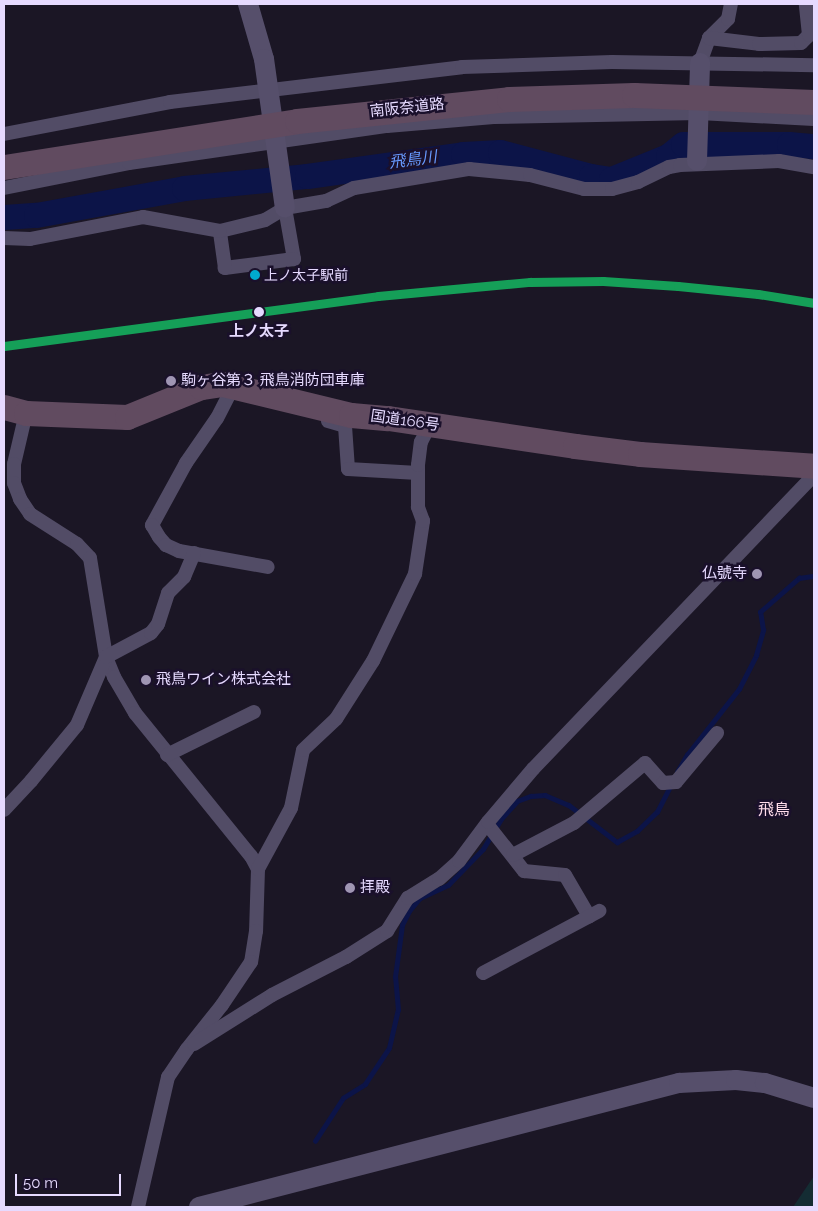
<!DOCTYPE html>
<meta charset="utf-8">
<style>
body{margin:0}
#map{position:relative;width:818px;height:1211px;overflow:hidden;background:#1b1625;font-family:Raleway,"Noto Sans JP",sans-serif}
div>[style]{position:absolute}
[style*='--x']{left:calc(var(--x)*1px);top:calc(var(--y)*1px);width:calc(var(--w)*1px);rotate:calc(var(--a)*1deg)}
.green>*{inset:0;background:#142c33}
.stream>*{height:4.5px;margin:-2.25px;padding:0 2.25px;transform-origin:2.25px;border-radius:2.25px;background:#0c1448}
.river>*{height:25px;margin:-12.5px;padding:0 12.5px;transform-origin:12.5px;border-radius:12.5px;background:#0c1448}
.street>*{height:14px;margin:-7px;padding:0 7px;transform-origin:7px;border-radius:7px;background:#524c66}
.secondary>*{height:20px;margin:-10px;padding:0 10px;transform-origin:10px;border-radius:10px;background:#564f6b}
.highway>*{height:25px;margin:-12.5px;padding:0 12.5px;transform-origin:12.5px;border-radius:12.5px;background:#614b60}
.highway-bridge>*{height:25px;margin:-12.5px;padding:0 12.5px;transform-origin:12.5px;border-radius:12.5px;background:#614b60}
.rail-1>*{height:9px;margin:-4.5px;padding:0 4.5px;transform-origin:4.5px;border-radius:4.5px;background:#159f58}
.dots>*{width:14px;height:14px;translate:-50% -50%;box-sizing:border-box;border:2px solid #1a102b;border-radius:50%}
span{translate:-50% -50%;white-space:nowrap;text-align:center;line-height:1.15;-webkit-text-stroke:5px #1a102b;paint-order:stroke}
.bus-label{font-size:14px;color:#e6daff}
.left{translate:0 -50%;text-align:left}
.street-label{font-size:15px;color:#e6daff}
.stop-label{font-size:15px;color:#e6daff;font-weight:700}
.poi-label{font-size:15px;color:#e6daff}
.right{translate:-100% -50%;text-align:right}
.water-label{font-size:16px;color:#689aff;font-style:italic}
.neighbourhood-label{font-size:16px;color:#ffdceb}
.frame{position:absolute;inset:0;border:5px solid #e6daff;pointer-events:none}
.scale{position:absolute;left:15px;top:1174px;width:106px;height:22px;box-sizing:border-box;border:2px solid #e6daff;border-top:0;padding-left:6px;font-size:15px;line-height:18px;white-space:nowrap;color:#e6daff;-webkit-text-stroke:4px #1a102b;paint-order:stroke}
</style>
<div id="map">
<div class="green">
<div style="clip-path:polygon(814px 1176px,814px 1207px,793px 1207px)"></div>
</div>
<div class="stream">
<div style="--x:677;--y:772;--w:20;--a:-60"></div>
<div style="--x:687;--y:755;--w:84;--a:-51.8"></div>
<div style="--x:739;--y:689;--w:38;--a:-63"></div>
<div style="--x:756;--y:655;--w:26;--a:-74"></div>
<div style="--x:763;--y:630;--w:18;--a:-99"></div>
<div style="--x:760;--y:612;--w:52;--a:-41.1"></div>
<div style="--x:799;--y:578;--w:15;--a:-8"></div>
<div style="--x:315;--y:1141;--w:51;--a:-56.9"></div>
<div style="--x:343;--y:1098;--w:26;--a:-32"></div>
<div style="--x:365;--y:1084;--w:43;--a:-56.3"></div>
<div style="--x:389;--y:1048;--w:39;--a:-77"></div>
<div style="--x:398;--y:1010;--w:33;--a:-95"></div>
<div style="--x:395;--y:977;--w:52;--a:-82.3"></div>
<div style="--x:402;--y:925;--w:16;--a:-63"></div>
<div style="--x:409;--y:911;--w:17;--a:-50"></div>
<div style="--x:420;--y:898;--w:31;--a:-25"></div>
<div style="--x:448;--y:885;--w:50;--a:-45.8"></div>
<div style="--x:483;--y:849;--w:35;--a:-59"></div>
<div style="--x:501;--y:819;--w:24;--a:-48"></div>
<div style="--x:517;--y:801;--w:15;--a:-20"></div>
<div style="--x:531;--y:796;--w:14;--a:-4"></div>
<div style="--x:545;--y:795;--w:26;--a:23"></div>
<div style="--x:569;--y:805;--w:61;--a:37.6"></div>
<div style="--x:617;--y:842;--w:23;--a:-29"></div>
<div style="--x:637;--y:831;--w:28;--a:-44"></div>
<div style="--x:657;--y:812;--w:29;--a:-63"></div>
</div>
<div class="river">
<div style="--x:4;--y:217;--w:32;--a:-4"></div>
<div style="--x:36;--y:215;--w:150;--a:-10.3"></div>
<div style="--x:184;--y:188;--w:124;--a:-5.6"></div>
<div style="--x:307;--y:176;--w:158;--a:-8"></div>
<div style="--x:463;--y:154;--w:37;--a:-3"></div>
<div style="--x:500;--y:152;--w:94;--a:14.8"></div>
<div style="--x:591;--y:176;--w:20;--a:9"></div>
<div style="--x:611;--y:179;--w:61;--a:-22"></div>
<div style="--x:668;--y:156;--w:19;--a:-39"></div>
<div style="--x:683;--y:144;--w:106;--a:0"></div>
<div style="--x:789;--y:144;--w:25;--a:5"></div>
</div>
<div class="street">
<div style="--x:709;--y:38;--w:27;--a:-45"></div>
<div style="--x:728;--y:19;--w:15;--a:-79"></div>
<div style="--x:700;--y:63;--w:27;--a:-70"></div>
<div style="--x:709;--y:38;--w:50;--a:6.8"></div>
<div style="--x:759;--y:44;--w:42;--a:-1.4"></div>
<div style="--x:801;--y:43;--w:11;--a:-45"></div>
<div style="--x:809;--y:35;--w:31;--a:-96"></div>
<div style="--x:4;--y:134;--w:169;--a:-10.9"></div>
<div style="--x:170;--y:102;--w:294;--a:-6.8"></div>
<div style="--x:462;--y:67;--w:150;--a:-1.9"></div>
<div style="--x:612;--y:62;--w:202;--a:0.9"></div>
<div style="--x:4;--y:188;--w:127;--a:-11.3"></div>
<div style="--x:129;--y:163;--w:261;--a:-8.2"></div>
<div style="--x:387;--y:126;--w:107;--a:-4.8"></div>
<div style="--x:494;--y:117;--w:205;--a:-1.1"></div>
<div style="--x:699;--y:113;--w:115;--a:3"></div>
<div style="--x:285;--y:208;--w:52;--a:80"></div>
<div style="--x:294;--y:259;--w:70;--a:172.6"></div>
<div style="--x:225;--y:268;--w:37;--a:-98"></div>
<div style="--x:220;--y:231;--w:46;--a:-13.7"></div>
<div style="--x:265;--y:220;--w:23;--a:-31"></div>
<div style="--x:285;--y:208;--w:42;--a:-9.7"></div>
<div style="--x:326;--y:201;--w:31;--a:-25"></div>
<div style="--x:354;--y:188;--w:117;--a:-9.4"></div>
<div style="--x:469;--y:169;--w:61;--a:5.6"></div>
<div style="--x:530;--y:175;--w:56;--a:14.5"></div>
<div style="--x:584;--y:189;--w:28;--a:0"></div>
<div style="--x:612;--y:189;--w:27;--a:-15"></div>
<div style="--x:638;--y:182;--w:34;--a:-26"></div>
<div style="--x:669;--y:167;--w:11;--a:-10"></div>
<div style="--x:680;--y:165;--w:99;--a:-2.3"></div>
<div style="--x:779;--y:161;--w:36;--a:10"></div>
<div style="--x:4;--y:238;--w:26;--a:2"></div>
<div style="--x:30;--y:239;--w:115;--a:-11"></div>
<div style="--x:143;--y:217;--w:78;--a:10.3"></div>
<div style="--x:233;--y:387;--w:35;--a:117"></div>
<div style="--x:217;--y:418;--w:55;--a:124.6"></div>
<div style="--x:186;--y:463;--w:71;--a:118.7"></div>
<div style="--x:152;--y:525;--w:14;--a:60"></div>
<div style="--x:159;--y:537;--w:11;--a:49"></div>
<div style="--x:166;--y:545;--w:14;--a:25"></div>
<div style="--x:179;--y:551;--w:90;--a:10.2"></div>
<div style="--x:26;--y:413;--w:52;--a:103.2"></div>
<div style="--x:14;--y:464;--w:19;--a:90"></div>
<div style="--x:14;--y:483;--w:17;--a:69"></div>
<div style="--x:20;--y:499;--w:18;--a:56"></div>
<div style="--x:30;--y:514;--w:56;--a:32.6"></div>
<div style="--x:77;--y:544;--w:19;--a:47"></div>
<div style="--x:90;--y:558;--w:100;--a:80.8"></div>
<div style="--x:106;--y:657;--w:22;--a:68"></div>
<div style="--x:114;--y:677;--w:42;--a:59.7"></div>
<div style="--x:135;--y:713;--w:184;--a:51"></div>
<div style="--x:251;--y:856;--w:15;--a:62"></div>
<div style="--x:258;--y:869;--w:62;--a:91.8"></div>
<div style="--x:256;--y:931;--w:31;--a:99"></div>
<div style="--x:251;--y:962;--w:52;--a:124"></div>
<div style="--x:222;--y:1005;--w:56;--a:128.5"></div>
<div style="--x:187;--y:1049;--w:34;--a:124"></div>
<div style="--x:168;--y:1077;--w:133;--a:103"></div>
<div style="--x:328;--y:421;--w:18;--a:16"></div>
<div style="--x:345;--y:426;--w:43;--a:86"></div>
<div style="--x:348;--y:469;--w:70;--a:3.3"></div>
<div style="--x:167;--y:755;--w:97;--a:-26.3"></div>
<div style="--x:4;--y:810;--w:40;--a:-47"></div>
<div style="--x:31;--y:781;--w:72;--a:-50.6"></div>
<div style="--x:77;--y:725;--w:74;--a:-66.9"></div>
<div style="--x:106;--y:657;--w:51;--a:-28.1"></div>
<div style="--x:151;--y:633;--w:11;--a:-52"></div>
<div style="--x:158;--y:624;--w:33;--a:-72"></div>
<div style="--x:168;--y:593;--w:23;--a:-45"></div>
<div style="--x:184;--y:577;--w:26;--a:-67"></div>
<div style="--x:487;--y:824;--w:60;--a:51.8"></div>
<div style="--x:524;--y:871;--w:41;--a:5.6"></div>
<div style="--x:565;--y:875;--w:48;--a:59.7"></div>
<div style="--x:513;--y:855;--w:69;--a:-27.7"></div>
<div style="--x:574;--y:823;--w:93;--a:-40.2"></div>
<div style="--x:645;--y:763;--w:27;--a:48"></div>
<div style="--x:663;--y:783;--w:13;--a:-4"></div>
<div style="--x:676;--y:782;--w:64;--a:-50.1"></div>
<div style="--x:258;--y:869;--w:69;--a:-61.6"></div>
<div style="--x:291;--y:808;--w:59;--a:-78.3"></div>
<div style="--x:303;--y:750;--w:45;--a:-43.2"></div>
<div style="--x:336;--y:719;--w:69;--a:-57.5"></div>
<div style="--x:373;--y:661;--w:97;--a:-64.2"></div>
<div style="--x:415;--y:574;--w:54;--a:-81.4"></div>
<div style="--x:423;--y:521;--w:15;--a:-110"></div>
<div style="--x:418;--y:507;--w:42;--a:-90"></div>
<div style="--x:418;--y:465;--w:23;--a:-83"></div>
<div style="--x:421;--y:442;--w:20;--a:-63"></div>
<div style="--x:483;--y:973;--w:132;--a:-28.1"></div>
<div style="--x:194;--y:1044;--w:92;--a:-32.1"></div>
<div style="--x:272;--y:995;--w:83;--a:-27.2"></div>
<div style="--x:346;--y:957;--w:49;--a:-32.4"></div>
<div style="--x:387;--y:931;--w:39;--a:-58"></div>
<div style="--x:408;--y:898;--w:36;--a:-32"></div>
<div style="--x:439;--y:879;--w:27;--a:-42"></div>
<div style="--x:459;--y:861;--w:49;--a:-53.4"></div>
<div style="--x:488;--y:822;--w:70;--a:-49.7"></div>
<div style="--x:533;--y:769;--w:407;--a:-46.3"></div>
</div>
<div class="secondary">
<div style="--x:248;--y:4;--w:57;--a:73.8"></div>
<div style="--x:264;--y:59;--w:150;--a:82"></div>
<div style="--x:697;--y:161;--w:98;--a:-88.2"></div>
<div style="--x:199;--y:1207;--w:496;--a:-14.5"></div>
<div style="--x:679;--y:1083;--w:57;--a:-3"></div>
<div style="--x:736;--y:1080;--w:29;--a:6"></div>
<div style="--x:765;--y:1083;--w:51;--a:17"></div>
</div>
<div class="highway">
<div style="--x:4;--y:407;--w:23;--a:15"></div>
<div style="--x:26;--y:413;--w:101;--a:2.3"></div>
<div style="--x:127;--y:417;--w:80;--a:-22.1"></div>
<div style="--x:201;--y:387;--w:22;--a:-8"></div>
<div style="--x:223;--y:384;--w:132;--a:13.6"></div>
<div style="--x:351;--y:415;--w:37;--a:5"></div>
<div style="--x:388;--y:418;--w:189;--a:8.5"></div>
<div style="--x:575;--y:446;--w:65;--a:7"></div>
<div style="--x:640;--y:454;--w:174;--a:3.9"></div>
</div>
<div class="highway-bridge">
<div style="--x:4;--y:167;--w:297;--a:-8.9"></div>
<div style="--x:297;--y:121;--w:213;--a:-5.9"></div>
<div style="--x:509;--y:99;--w:125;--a:-1.8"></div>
<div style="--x:634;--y:95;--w:180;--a:2.2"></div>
</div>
<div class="rail-1">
<div style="--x:4;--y:346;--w:377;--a:-7.6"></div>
<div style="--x:378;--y:296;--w:153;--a:-5.3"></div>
<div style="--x:530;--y:282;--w:73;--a:-0.8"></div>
<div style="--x:603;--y:281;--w:75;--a:3.8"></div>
<div style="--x:678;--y:286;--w:80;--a:5.7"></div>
<div style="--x:758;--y:294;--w:57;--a:9.1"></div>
</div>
<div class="dots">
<div style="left:255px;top:275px;background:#00a9ce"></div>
<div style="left:259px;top:312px;background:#e6daff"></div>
<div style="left:171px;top:381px;background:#9f95b3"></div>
<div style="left:757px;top:574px;background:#9f95b3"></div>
<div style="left:146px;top:680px;background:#9f95b3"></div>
<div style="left:350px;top:888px;background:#9f95b3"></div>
</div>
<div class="bus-label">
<span class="left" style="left:264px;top:275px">上ノ太子駅前</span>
</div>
<div class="street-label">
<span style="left:407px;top:108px;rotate:-6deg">南阪奈道路</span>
<span style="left:405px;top:421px;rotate:8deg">国道166号</span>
</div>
<div class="stop-label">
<span style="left:259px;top:332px">上ノ太子</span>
</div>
<div class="poi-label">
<span class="left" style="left:181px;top:381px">駒ヶ谷第３ 飛鳥消防団車庫</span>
<span class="right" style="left:747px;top:574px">仏號寺</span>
<span class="left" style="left:156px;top:680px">飛鳥ワイン株式会社</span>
<span class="left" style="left:360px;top:888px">拝殿</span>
</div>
<div class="water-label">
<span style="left:413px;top:160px;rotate:-7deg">飛鳥川</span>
</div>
<div class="neighbourhood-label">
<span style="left:774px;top:810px">飛鳥</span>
</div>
<div class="frame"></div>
<div class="scale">50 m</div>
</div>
